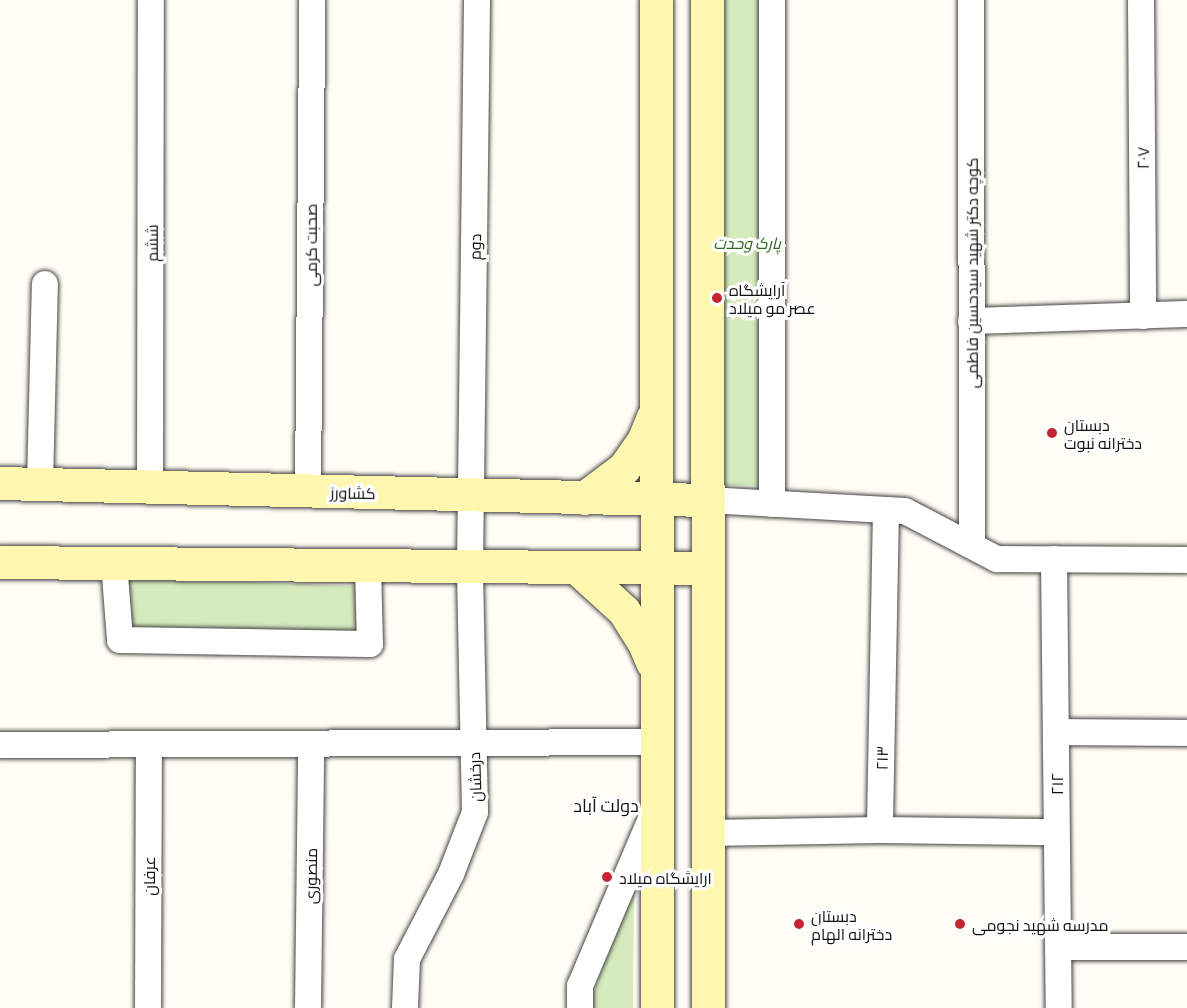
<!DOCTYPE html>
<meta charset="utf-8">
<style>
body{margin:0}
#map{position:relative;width:1187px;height:1008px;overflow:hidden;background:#fffdf5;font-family:Literata,Cairo,serif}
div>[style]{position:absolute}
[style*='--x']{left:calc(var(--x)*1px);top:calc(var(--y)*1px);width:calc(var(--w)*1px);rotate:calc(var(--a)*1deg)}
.green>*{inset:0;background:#d5ebbd;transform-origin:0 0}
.roads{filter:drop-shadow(0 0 2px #444) drop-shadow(0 0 2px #444)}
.street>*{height:26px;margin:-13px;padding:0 13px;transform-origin:13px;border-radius:13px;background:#fff}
.secondary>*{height:33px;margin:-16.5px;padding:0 16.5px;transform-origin:16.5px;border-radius:16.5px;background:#fff6b0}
.dots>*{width:16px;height:16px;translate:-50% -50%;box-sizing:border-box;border:3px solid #fff;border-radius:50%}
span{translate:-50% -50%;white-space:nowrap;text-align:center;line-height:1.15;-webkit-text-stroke:6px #fff;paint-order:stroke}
.street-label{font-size:16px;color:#111}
.park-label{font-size:16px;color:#2f6b1f;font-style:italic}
.poi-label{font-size:16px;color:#111}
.left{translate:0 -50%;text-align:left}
.neighbourhood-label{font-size:18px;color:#111}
</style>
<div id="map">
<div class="green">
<div style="left:719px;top:0;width:55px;height:485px"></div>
<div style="left:128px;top:578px;width:238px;height:55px;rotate:2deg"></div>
<div style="clip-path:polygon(634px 872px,633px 1008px,590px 1008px,590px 1004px)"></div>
</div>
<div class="roads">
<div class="street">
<div style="--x:971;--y:0;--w:545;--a:89.89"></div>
<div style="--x:1141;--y:0;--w:316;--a:89.6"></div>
<div style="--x:971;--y:321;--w:216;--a:-1.9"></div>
<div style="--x:40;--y:484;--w:200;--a:-88.6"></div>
<div style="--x:150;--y:486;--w:486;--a:-89.9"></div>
<div style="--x:308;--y:491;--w:491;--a:-89.5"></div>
<div style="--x:707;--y:500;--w:198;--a:3.2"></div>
<div style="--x:905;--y:511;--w:104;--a:27.6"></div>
<div style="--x:997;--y:559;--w:190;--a:0.3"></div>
<div style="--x:772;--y:504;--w:504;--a:-90"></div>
<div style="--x:886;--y:510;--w:320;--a:91.1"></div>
<div style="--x:880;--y:830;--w:176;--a:0.7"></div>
<div style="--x:1054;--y:559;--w:449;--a:89.4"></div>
<div style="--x:114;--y:563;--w:77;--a:85.5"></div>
<div style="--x:120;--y:640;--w:250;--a:0.9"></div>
<div style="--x:370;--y:644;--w:79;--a:-91.5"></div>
<div style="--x:1056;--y:732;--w:131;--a:0.4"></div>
<div style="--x:0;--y:745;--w:656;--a:-0.26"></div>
<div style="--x:708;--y:833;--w:172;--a:-1"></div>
<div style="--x:1058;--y:947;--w:129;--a:0"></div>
<div style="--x:148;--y:1008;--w:264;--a:-89.8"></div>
<div style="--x:308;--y:1008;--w:264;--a:-89.3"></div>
<div style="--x:405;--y:1008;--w:49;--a:-87.7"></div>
<div style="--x:407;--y:959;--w:96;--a:-62.6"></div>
<div style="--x:451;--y:874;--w:66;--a:-68.8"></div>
<div style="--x:475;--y:812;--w:246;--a:-91.2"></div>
<div style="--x:470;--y:566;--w:566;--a:-89.29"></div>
<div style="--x:580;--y:1008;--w:22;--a:-90"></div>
<div style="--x:580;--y:986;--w:189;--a:-67"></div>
</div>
<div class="secondary">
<div style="--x:656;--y:0;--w:1008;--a:89.94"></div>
<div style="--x:707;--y:0;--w:1008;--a:89.94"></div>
<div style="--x:0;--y:483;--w:707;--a:1.38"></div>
<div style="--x:584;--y:498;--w:50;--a:-36.9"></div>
<div style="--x:624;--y:468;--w:35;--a:-55"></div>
<div style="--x:644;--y:439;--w:24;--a:-68"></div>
<div style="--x:0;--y:562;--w:707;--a:0.49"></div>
<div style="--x:576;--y:567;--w:65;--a:42.5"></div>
<div style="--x:624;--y:611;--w:38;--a:58"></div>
<div style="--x:644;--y:643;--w:21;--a:67"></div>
</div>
</div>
<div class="dots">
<div style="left:717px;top:298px;background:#c4262e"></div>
<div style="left:1052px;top:433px;background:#c4262e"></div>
<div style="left:607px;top:877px;background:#c4262e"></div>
<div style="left:799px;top:924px;background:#c4262e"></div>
<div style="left:960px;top:924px;background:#c4262e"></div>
</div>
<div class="street-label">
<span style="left:1142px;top:158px;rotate:-90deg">۲۰۷</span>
<span style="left:151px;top:243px;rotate:-90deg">ششم</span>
<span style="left:310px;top:245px;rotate:-90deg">صحبت کرمی</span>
<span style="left:474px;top:247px;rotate:-89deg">دوم</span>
<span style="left:971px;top:273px;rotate:-90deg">کوچه دکتر شهید سیدحسین فاطمی</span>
<span style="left:353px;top:492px;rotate:1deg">کشاورز</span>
<span style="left:881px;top:758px;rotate:-89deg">۲۱۳</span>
<span style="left:474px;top:777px;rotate:-92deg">درخشان</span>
<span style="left:1056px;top:784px;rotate:-90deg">۲۱۲</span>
<span style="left:148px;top:876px;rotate:-90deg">عرفان</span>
<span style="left:310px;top:876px;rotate:-89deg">منصوری</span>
</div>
<div class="park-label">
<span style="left:747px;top:242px">پارک وحدت</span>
</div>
<div class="poi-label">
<span class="left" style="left:729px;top:298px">آرایشگاه<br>عصر مو میلاد</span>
<span class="left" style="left:1064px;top:433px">دبستان<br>دخترانه نبوت</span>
<span class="left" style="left:619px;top:877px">ارایشگاه میلاد</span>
<span class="left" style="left:811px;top:924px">دبستان<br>دخترانه الهام</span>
<span class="left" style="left:972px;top:924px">مدرسه شهید نجومی</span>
</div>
<div class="neighbourhood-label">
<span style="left:606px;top:805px">دولت آباد</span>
</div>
</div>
